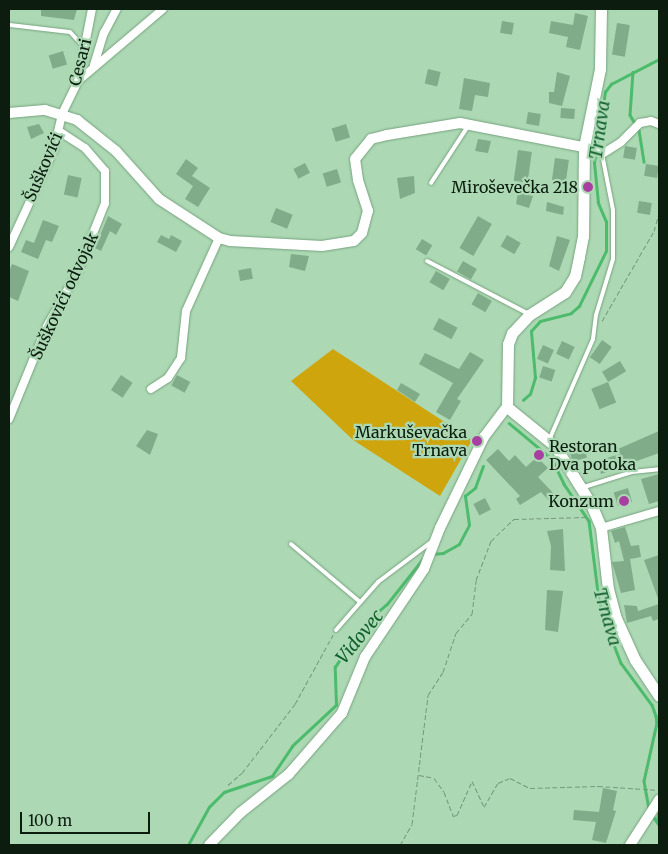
<!DOCTYPE html>
<meta charset="utf-8">
<style>
body{margin:0}
#map{position:relative;width:668px;height:854px;overflow:hidden;background:#acd9b4;font-family:Merriweather,serif}
div>[style]{position:absolute}
[style*='--x']{left:calc(var(--x)*1px);top:calc(var(--y)*1px);width:calc(var(--w)*1px);rotate:calc(var(--a)*1deg)}
.green>*{inset:0;background:#cfa50e}
.stream>*{height:2.5px;margin:-1.25px;padding:0 1.25px;transform-origin:1.25px;border-radius:1.25px;background:#4cbb6b}
.building>*{inset:0;background:#81ac89;transform-origin:0 0}
.path>*{height:1px;margin-top:-0.5px;transform-origin:0;background:repeating-linear-gradient(90deg,#75987b 0 5px,transparent 0 7.5px)}
.roads{filter:drop-shadow(0 0 1px #77a27f) drop-shadow(0 0 1px #77a27f)}
.service>*{height:4px;margin:-2px;padding:0 2px;transform-origin:2px;border-radius:2px;background:#fff}
.minor>*{height:8px;margin:-4px;padding:0 4px;transform-origin:4px;border-radius:4px;background:#fff}
.tertiary>*{height:10px;margin:-5px;padding:0 5px;transform-origin:5px;border-radius:5px;background:#fff}
.secondary>*{height:11px;margin:-5.5px;padding:0 5.5px;transform-origin:5.5px;border-radius:5.5px;background:#fff}
.dots>*{width:14px;height:14px;translate:-50% -50%;box-sizing:border-box;border:2px solid #acd9b4;border-radius:50%}
span{translate:-50% -50%;white-space:nowrap;text-align:center;line-height:1.15;-webkit-text-stroke:4.5px #acd9b4;paint-order:stroke}
.street-label{font-size:16px;color:#0c1d10}
.poi-label{font-size:16px;color:#0c1d10}
.right{translate:-100% -50%;text-align:right}
.left{translate:0 -50%;text-align:left}
.water-label{font-size:18px;color:#10602c;font-style:italic}
.frame{position:absolute;inset:0;border:10px solid #0c1d10;pointer-events:none}
.scale{position:absolute;left:20px;top:812px;width:130px;height:22px;box-sizing:border-box;border:2px solid #0c1d10;border-top:0;padding-left:6px;font-size:15px;line-height:18px;white-space:nowrap;color:#0c1d10;-webkit-text-stroke:4px #acd9b4;paint-order:stroke}
</style>
<div id="map">
<div class="green">
<div style="clip-path:polygon(333px 349px,472px 440px,440px 496px,353px 440px,291px 381px)"></div>
</div>
<div class="stream">
<div style="--x:633;--y:72;--w:43;--a:94"></div>
<div style="--x:630;--y:115;--w:17;--a:59"></div>
<div style="--x:639;--y:130;--w:32;--a:81"></div>
<div style="--x:523;--y:400;--w:9;--a:-41"></div>
<div style="--x:530;--y:394;--w:17;--a:-73"></div>
<div style="--x:535;--y:378;--w:47;--a:-94.9"></div>
<div style="--x:531;--y:331;--w:13;--a:-48"></div>
<div style="--x:540;--y:321;--w:32;--a:-14"></div>
<div style="--x:571;--y:313;--w:11;--a:-41"></div>
<div style="--x:579;--y:306;--w:61;--a:-63.9"></div>
<div style="--x:606;--y:251;--w:29;--a:-90"></div>
<div style="--x:606;--y:222;--w:21;--a:-113"></div>
<div style="--x:598;--y:203;--w:40;--a:-95.7"></div>
<div style="--x:594;--y:163;--w:72;--a:-81.2"></div>
<div style="--x:605;--y:92;--w:10;--a:-53"></div>
<div style="--x:611;--y:84;--w:54;--a:-27.5"></div>
<div style="--x:509;--y:423;--w:56;--a:39.9"></div>
<div style="--x:552;--y:459;--w:28;--a:64"></div>
<div style="--x:564;--y:484;--w:45;--a:56"></div>
<div style="--x:589;--y:521;--w:80;--a:82.8"></div>
<div style="--x:599;--y:600;--w:39;--a:72"></div>
<div style="--x:611;--y:637;--w:28;--a:69"></div>
<div style="--x:621;--y:663;--w:52;--a:53.6"></div>
<div style="--x:652;--y:705;--w:12;--a:70"></div>
<div style="--x:656;--y:716;--w:7;--a:82"></div>
<div style="--x:657;--y:723;--w:59;--a:102.6"></div>
<div style="--x:644;--y:781;--w:28;--a:80"></div>
<div style="--x:432;--y:554;--w:11;--a:-5"></div>
<div style="--x:443;--y:553;--w:18;--a:-29"></div>
<div style="--x:459;--y:544;--w:21;--a:-62"></div>
<div style="--x:469;--y:525;--w:29;--a:-98"></div>
<div style="--x:465;--y:496;--w:13;--a:-39"></div>
<div style="--x:475;--y:488;--w:23;--a:-70"></div>
<div style="--x:653;--y:816;--w:11;--a:56"></div>
<div style="--x:657;--y:820;--w:9;--a:-77"></div>
<div style="--x:188;--y:845;--w:43;--a:-61.1"></div>
<div style="--x:209;--y:807;--w:21;--a:-45"></div>
<div style="--x:224;--y:792;--w:51;--a:-18.4"></div>
<div style="--x:272;--y:776;--w:36;--a:-56"></div>
<div style="--x:292;--y:746;--w:60;--a:-43"></div>
<div style="--x:336;--y:705;--w:38;--a:-92"></div>
<div style="--x:335;--y:667;--w:17;--a:-57"></div>
<div style="--x:344;--y:653;--w:17;--a:-36"></div>
<div style="--x:358;--y:643;--w:31;--a:-61"></div>
<div style="--x:373;--y:616;--w:18;--a:-41"></div>
<div style="--x:387;--y:604;--w:61;--a:-51.6"></div>
</div>
<div class="building">
<div style="clip-path:polygon(41px 9px,77px 9px,74px 20px,41px 16px)"></div>
<div style="clip-path:polygon(575px 13px,588px 16px,580px 50px,566px 47px,568px 37px,549px 33px,551px 21px,573px 25px)"></div>
<div style="left:502px;top:21px;width:12px;height:12px;rotate:9deg"></div>
<div style="left:617px;top:23px;width:13px;height:32px;rotate:9deg"></div>
<div style="left:63px;top:51px;width:14px;height:15px;rotate:73deg"></div>
<div style="left:428px;top:69px;width:13px;height:15px;rotate:13deg"></div>
<div style="clip-path:polygon(557px 72px,570px 76px,562px 106px,549px 103px,549px 92px,554px 92px)"></div>
<div style="clip-path:polygon(464px 78px,490px 83px,488px 97px,475px 95px,472px 111px,459px 109px)"></div>
<div style="left:561px;top:108px;width:14px;height:10px;rotate:4deg"></div>
<div style="left:528px;top:112px;width:13px;height:12px;rotate:9deg"></div>
<div style="clip-path:polygon(39px 124px,44px 133px,31px 139px,27px 127px)"></div>
<div style="left:346px;top:124px;width:14px;height:15px;rotate:73deg"></div>
<div style="clip-path:polygon(478px 139px,491px 141px,488px 153px,475px 151px)"></div>
<div style="left:625px;top:146px;width:12px;height:12px;rotate:9deg"></div>
<div style="left:518px;top:150px;width:14px;height:31px;rotate:8deg"></div>
<div style="left:555px;top:158px;width:14px;height:22px;rotate:8deg"></div>
<div style="clip-path:polygon(186px 159px,198px 168px,192px 176px,210px 188px,198px 207px,185px 199px,193px 186px,176px 174px)"></div>
<div style="left:305px;top:163px;width:11px;height:13px;rotate:63deg"></div>
<div style="left:646px;top:164px;width:13px;height:12px;rotate:9deg"></div>
<div style="left:337px;top:169px;width:14px;height:15px;rotate:73deg"></div>
<div style="left:68px;top:175px;width:14px;height:20px;rotate:12deg"></div>
<div style="clip-path:polygon(414px 176px,415px 193px,400px 199px,397px 178px)"></div>
<div style="clip-path:polygon(518px 192px,533px 196px,529px 208px,516px 204px)"></div>
<div style="left:639px;top:201px;width:13px;height:12px;rotate:9deg"></div>
<div style="clip-path:polygon(547px 202px,564px 207px,563px 215px,546px 211px)"></div>
<div style="left:276px;top:208px;width:18px;height:15px;rotate:22deg"></div>
<div style="clip-path:polygon(108px 216px,122px 224px,116px 235px,110px 231px,101px 251px,95px 248px)"></div>
<div style="left:478px;top:216px;width:16px;height:37px;rotate:30deg"></div>
<div style="clip-path:polygon(43px 220px,59px 226px,52px 242px,46px 240px,38px 259px,21px 252px,26px 240px,34px 243px)"></div>
<div style="clip-path:polygon(161px 235px,169px 239px,171px 235px,182px 241px,176px 252px,157px 242px)"></div>
<div style="left:507px;top:235px;width:16px;height:13px;rotate:30deg"></div>
<div style="clip-path:polygon(557px 236px,570px 240px,559px 271px,549px 266px)"></div>
<div style="left:422px;top:239px;width:12px;height:12px;rotate:31deg"></div>
<div style="clip-path:polygon(291px 254px,309px 256px,305px 271px,289px 267px)"></div>
<div style="left:463px;top:261px;width:16px;height:12px;rotate:30deg"></div>
<div style="clip-path:polygon(12px 264px,29px 271px,18px 301px,9px 297px,9px 272px)"></div>
<div style="left:251px;top:268px;width:11px;height:13px;rotate:80deg"></div>
<div style="left:436px;top:271px;width:16px;height:13px;rotate:30deg"></div>
<div style="left:478px;top:293px;width:16px;height:13px;rotate:30deg"></div>
<div style="left:439px;top:318px;width:21px;height:13px;rotate:28deg"></div>
<div style="left:602px;top:340px;width:12px;height:21px;rotate:35deg"></div>
<div style="left:562px;top:341px;width:14px;height:14px;rotate:25deg"></div>
<div style="left:543px;top:345px;width:12px;height:15px;rotate:24deg"></div>
<div style="clip-path:polygon(470px 352px,484px 360px,457px 399px,461px 401px,450px 420px,436px 412px,453px 383px,419px 364px,425px 353px,459px 369px)"></div>
<div style="left:620px;top:361px;width:12px;height:21px;rotate:59deg"></div>
<div style="left:543px;top:366px;width:13px;height:12px;rotate:18deg"></div>
<div style="left:121px;top:375px;width:14px;height:18px;rotate:34deg"></div>
<div style="left:177px;top:375px;width:15px;height:12px;rotate:28deg"></div>
<div style="left:608px;top:382px;width:22px;height:18px;rotate:68deg"></div>
<div style="clip-path:polygon(401px 383px,420px 394px,415px 402px,397px 390px)"></div>
<div style="clip-path:polygon(147px 430px,158px 434px,150px 455px,136px 446px)"></div>
<div style="clip-path:polygon(659px 431px,659px 453px,601px 474px,597px 461px,620px 454px,618px 449px)"></div>
<div style="left:583px;top:444px;width:14px;height:15px;rotate:73deg"></div>
<div style="clip-path:polygon(498px 449px,509px 461px,515px 455px,526px 467px,537px 457px,548px 468px,538px 477px,556px 496px,550px 502px,541px 492px,520px 505px,516px 499px,520px 496px,486px 460px)"></div>
<div style="clip-path:polygon(659px 474px,659px 501px,649px 504px,641px 479px)"></div>
<div style="left:628px;top:488px;width:14px;height:15px;rotate:73deg"></div>
<div style="left:485px;top:498px;width:13px;height:13px;rotate:63deg"></div>
<div style="clip-path:polygon(625px 527px,631px 546px,639px 545px,641px 557px,630px 559px,635px 590px,621px 593px,612px 562px,624px 561px,619px 541px,615px 543px,611px 531px)"></div>
<div style="clip-path:polygon(563px 529px,565px 571px,550px 570px,551px 546px,547px 531px)"></div>
<div style="clip-path:polygon(659px 555px,659px 601px,644px 560px)"></div>
<div style="clip-path:polygon(547px 590px,563px 591px,558px 632px,545px 630px)"></div>
<div style="clip-path:polygon(659px 604px,659px 619px,653px 621px,651px 616px,627px 623px,624px 605px,637px 606px,638px 611px)"></div>
<div style="clip-path:polygon(603px 788px,617px 791px,613px 810px,616px 811px,606px 843px,592px 840px,596px 822px,573px 820px,574px 810px,599px 812px)"></div>
</div>
<div class="path">
<div style="--x:602;--y:321;--w:104;--a:-60"></div>
<div style="--x:654;--y:231;--w:18;--a:-74"></div>
<div style="--x:419;--y:775;--w:15;--a:11"></div>
<div style="--x:434;--y:778;--w:17;--a:54"></div>
<div style="--x:444;--y:792;--w:26;--a:69"></div>
<div style="--x:453;--y:816;--w:4;--a:-14"></div>
<div style="--x:457;--y:815;--w:37;--a:-66"></div>
<div style="--x:472;--y:781;--w:29;--a:65"></div>
<div style="--x:484;--y:807;--w:28;--a:-60"></div>
<div style="--x:498;--y:783;--w:13;--a:-23"></div>
<div style="--x:510;--y:778;--w:22;--a:27"></div>
<div style="--x:530;--y:788;--w:68;--a:-1.7"></div>
<div style="--x:598;--y:786;--w:61;--a:3.8"></div>
<div style="--x:228;--y:785;--w:18;--a:-41"></div>
<div style="--x:242;--y:773;--w:87;--a:-52.5"></div>
<div style="--x:295;--y:704;--w:79;--a:-61.2"></div>
<div style="--x:400;--y:845;--w:24;--a:-60"></div>
<div style="--x:412;--y:824;--w:130;--a:-82.9"></div>
<div style="--x:428;--y:695;--w:27;--a:-57"></div>
<div style="--x:443;--y:672;--w:41;--a:-71.6"></div>
<div style="--x:456;--y:633;--w:25;--a:-50"></div>
<div style="--x:472;--y:614;--w:34;--a:-83"></div>
<div style="--x:476;--y:580;--w:42;--a:-69"></div>
<div style="--x:491;--y:541;--w:32;--a:-44"></div>
<div style="--x:514;--y:519;--w:72;--a:-1.6"></div>
</div>
<div class="roads">
<div class="service">
<div style="--x:10;--y:25;--w:60;--a:6.7"></div>
<div style="--x:70;--y:32;--w:21;--a:47"></div>
<div style="--x:431;--y:183;--w:68;--a:-57"></div>
<div style="--x:427;--y:261;--w:113;--a:27.5"></div>
<div style="--x:550;--y:438;--w:108;--a:-66.5"></div>
<div style="--x:593;--y:339;--w:24;--a:-83"></div>
<div style="--x:596;--y:315;--w:59;--a:-73.1"></div>
<div style="--x:613;--y:259;--w:49;--a:-90"></div>
<div style="--x:613;--y:210;--w:57;--a:-101.1"></div>
<div style="--x:584;--y:487;--w:50;--a:-17.4"></div>
<div style="--x:632;--y:472;--w:27;--a:-6"></div>
<div style="--x:291;--y:544;--w:89;--a:40"></div>
<div style="--x:336;--y:630;--w:64;--a:-48.8"></div>
<div style="--x:378;--y:582;--w:70;--a:-36.9"></div>
</div>
<div class="minor">
<div style="--x:94;--y:65;--w:34;--a:-73"></div>
<div style="--x:104;--y:33;--w:27;--a:-62"></div>
<div style="--x:78;--y:81;--w:111;--a:-40.3"></div>
<div style="--x:584;--y:147;--w:19;--a:21"></div>
<div style="--x:602;--y:154;--w:22;--a:-32"></div>
<div style="--x:621;--y:142;--w:27;--a:-45"></div>
<div style="--x:640;--y:123;--w:11;--a:-10"></div>
<div style="--x:651;--y:121;--w:9;--a:21"></div>
<div style="--x:9;--y:247;--w:108;--a:-65.3"></div>
<div style="--x:54;--y:149;--w:36;--a:-77"></div>
<div style="--x:62;--y:114;--w:37;--a:-64"></div>
<div style="--x:78;--y:81;--w:73;--a:-79"></div>
<div style="--x:151;--y:389;--w:20;--a:-33"></div>
<div style="--x:168;--y:378;--w:24;--a:-57"></div>
<div style="--x:181;--y:358;--w:47;--a:-83.9"></div>
<div style="--x:186;--y:311;--w:80;--a:-65.7"></div>
<div style="--x:9;--y:419;--w:100;--a:-67.8"></div>
<div style="--x:47;--y:326;--w:63;--a:-60.6"></div>
<div style="--x:78;--y:271;--w:73;--a:-68.3"></div>
<div style="--x:105;--y:203;--w:32;--a:-90"></div>
<div style="--x:105;--y:171;--w:30;--a:-131"></div>
<div style="--x:85;--y:148;--w:31;--a:-147"></div>
<div style="--x:601;--y:528;--w:60;--a:-16.3"></div>
</div>
<div class="tertiary">
<div style="--x:9;--y:113;--w:36;--a:-5"></div>
<div style="--x:45;--y:110;--w:34;--a:17"></div>
<div style="--x:77;--y:120;--w:50;--a:38.5"></div>
<div style="--x:116;--y:151;--w:64;--a:48.1"></div>
<div style="--x:159;--y:199;--w:72;--a:33"></div>
<div style="--x:219;--y:238;--w:11;--a:15"></div>
<div style="--x:230;--y:241;--w:92;--a:3.1"></div>
<div style="--x:322;--y:246;--w:32;--a:-9"></div>
<div style="--x:354;--y:241;--w:11;--a:-45"></div>
<div style="--x:362;--y:233;--w:23;--a:-75"></div>
<div style="--x:368;--y:211;--w:33;--a:-108"></div>
<div style="--x:358;--y:180;--w:21;--a:-98"></div>
<div style="--x:355;--y:159;--w:26;--a:-51"></div>
<div style="--x:371;--y:139;--w:16;--a:-14"></div>
<div style="--x:387;--y:135;--w:74;--a:-9.3"></div>
<div style="--x:460;--y:123;--w:126;--a:11"></div>
<div style="--x:209;--y:845;--w:45;--a:-45.9"></div>
<div style="--x:240;--y:813;--w:63;--a:-38.5"></div>
<div style="--x:289;--y:774;--w:81;--a:-49"></div>
<div style="--x:342;--y:713;--w:61;--a:-67.7"></div>
<div style="--x:365;--y:657;--w:106;--a:-56.2"></div>
<div style="--x:424;--y:569;--w:44;--a:-68.7"></div>
<div style="--x:440;--y:528;--w:101;--a:-64.2"></div>
<div style="--x:484;--y:437;--w:38;--a:-53"></div>
<div style="--x:630;--y:845;--w:54;--a:-57.2"></div>
</div>
<div class="secondary">
<div style="--x:601;--y:9;--w:60;--a:91"></div>
<div style="--x:600;--y:69;--w:80;--a:101.6"></div>
<div style="--x:584;--y:147;--w:89;--a:90.6"></div>
<div style="--x:583;--y:236;--w:21;--a:101"></div>
<div style="--x:579;--y:257;--w:19;--a:102"></div>
<div style="--x:575;--y:276;--w:19;--a:122"></div>
<div style="--x:565;--y:292;--w:43;--a:147.4"></div>
<div style="--x:529;--y:315;--w:25;--a:133"></div>
<div style="--x:512;--y:333;--w:12;--a:110"></div>
<div style="--x:508;--y:344;--w:63;--a:90.9"></div>
<div style="--x:507;--y:407;--w:62;--a:39.1"></div>
<div style="--x:555;--y:446;--w:68;--a:58.2"></div>
<div style="--x:591;--y:504;--w:26;--a:67"></div>
<div style="--x:601;--y:528;--w:61;--a:83.5"></div>
<div style="--x:608;--y:589;--w:28;--a:75"></div>
<div style="--x:615;--y:616;--w:48;--a:65.6"></div>
<div style="--x:635;--y:660;--w:43;--a:56.3"></div>
</div>
</div>
<div class="dots">
<div style="left:588px;top:187px;background:#a840a2"></div>
<div style="left:477px;top:441px;background:#a840a2"></div>
<div style="left:539px;top:455px;background:#a840a2"></div>
<div style="left:624px;top:501px;background:#a840a2"></div>
</div>
<div class="street-label">
<span style="left:80px;top:62px;rotate:-76deg">Cesari</span>
<span style="left:43px;top:167px;rotate:-67deg">Šuškovići</span>
<span style="left:64px;top:296px;rotate:-65deg">Šuškovići odvojak</span>
</div>
<div class="poi-label">
<span class="right" style="left:578px;top:187px">Miroševečka 218</span>
<span class="right" style="left:467px;top:441px">Markuševačka<br>Trnava</span>
<span class="left" style="left:549px;top:455px">Restoran<br>Dva potoka</span>
<span class="right" style="left:614px;top:501px">Konzum</span>
</div>
<div class="water-label">
<span style="left:600px;top:130px;rotate:-82deg">Trnava</span>
<span style="left:607px;top:617px;rotate:74deg">Trnava</span>
<span style="left:360px;top:637px;rotate:-51deg">Vidovec</span>
</div>
<div class="frame"></div>
<div class="scale">100 m</div>
</div>
